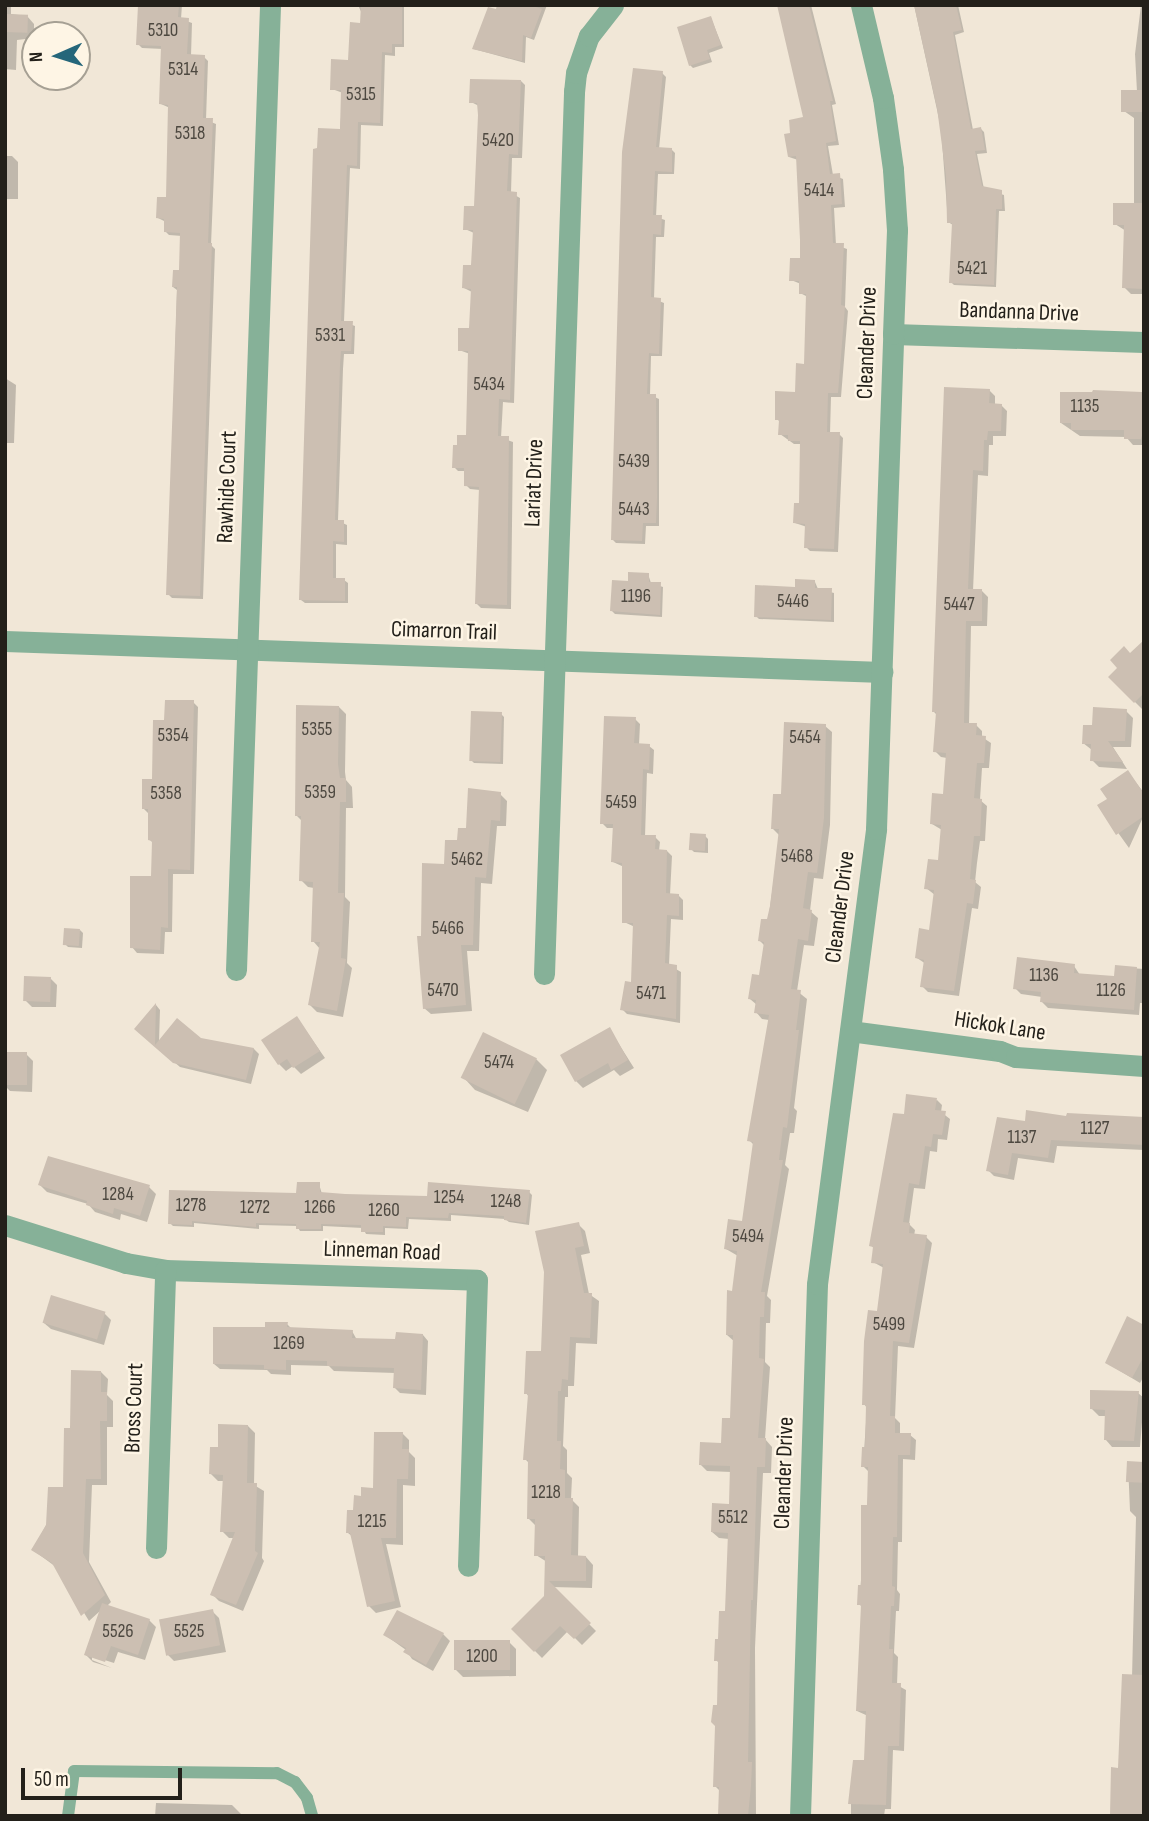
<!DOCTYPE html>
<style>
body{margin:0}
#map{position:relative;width:1149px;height:1821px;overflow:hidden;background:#f1e7d7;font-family:"Sofia Sans Condensed",sans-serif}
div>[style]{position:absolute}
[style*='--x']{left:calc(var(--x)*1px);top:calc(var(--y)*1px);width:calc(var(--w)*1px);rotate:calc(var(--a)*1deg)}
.shadow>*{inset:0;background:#0003}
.building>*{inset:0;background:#ccbfb2;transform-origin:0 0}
.lane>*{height:12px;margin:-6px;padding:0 6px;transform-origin:6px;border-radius:6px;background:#86b198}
.street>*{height:21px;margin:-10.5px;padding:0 10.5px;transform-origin:10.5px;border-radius:10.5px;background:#86b198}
span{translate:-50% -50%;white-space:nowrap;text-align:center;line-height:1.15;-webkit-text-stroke:5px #fef5e5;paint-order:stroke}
.number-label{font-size:19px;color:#4d4840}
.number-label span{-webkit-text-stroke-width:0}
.street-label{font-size:23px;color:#23201a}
.frame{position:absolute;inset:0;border:7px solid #23201a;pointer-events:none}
.north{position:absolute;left:21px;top:21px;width:70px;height:70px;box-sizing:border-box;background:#fef5e5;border:2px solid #a6a094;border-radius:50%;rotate:267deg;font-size:19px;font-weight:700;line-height:28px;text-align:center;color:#23201a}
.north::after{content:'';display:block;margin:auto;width:24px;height:32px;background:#25667a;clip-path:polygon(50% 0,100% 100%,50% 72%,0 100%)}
.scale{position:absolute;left:21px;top:1768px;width:161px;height:32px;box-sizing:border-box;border:4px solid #23201a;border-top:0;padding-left:9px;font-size:21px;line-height:24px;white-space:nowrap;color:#23201a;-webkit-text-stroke:5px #fef5e5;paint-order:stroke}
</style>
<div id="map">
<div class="shadow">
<div style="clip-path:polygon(5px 5px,11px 5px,11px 14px,27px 16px,34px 24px,34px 38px,17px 40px,16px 70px,5px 69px)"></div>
<div style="clip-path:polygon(140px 5px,182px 5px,181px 19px,192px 23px,191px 56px,204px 57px,208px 61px,206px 120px,216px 124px,211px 245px,215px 249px,203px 599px,172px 598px,168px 594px,177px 290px,173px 287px,180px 272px,182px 236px,169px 235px,166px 232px,166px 222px,158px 218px,167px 199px,170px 108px,161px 104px,163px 49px,142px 48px,138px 44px)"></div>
<div style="clip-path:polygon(358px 5px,404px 5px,404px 47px,395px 47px,395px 56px,385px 55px,383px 126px,361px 125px,360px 169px,350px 168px,344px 322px,355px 326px,354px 354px,344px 354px,343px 369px,338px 521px,347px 525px,347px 545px,336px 544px,336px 580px,344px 580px,348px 583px,348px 603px,305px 603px,301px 600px,343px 93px,332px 89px,350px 61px,367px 25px)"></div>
<div style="clip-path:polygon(499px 5px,547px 5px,534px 40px,526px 37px,525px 63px,474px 49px)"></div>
<div style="clip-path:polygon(779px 5px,811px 5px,836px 104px,832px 105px,839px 145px,828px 146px,833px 175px,843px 179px,845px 207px,834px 208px,836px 245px,847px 249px,845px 307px,848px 311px,841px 397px,831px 397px,830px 434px,839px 434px,843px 438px,838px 552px,810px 551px,806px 547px,807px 527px,795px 523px,801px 505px,801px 444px,794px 444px,780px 434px,781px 423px,777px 419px,797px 394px,806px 365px,808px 297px,800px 293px,801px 284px,791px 280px,802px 260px,798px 160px,789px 157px,792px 134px,805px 119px)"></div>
<div style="clip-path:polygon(914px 5px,958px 5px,964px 32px,955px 35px,973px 130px,981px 129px,984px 132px,987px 153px,977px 154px,984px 189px,1004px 195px,1005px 211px,999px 211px,996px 287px,954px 285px,951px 282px,953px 225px,948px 222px,941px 128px)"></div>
<div style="clip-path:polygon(1141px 5px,1144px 5px,1144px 294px,1131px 294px,1124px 287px,1126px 231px,1115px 224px,1134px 205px,1134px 118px,1124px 111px,1137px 92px,1135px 54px)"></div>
<div style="clip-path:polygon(711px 18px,723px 48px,709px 53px,712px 62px,693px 68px,690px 65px)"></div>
<div style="clip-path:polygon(662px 73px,666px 77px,659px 149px,671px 149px,675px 153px,674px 174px,658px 174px,656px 217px,665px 220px,664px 237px,656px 237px,654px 299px,664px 303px,662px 356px,651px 356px,650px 395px,659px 399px,659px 526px,646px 526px,645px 544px,616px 543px,613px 540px)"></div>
<div style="clip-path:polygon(521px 81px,525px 85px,522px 158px,512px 158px,511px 193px,520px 198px,514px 403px,503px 402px,501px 438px,513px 442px,511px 609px,481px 608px,477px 604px,480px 490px,470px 489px,466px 485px,466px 471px,458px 471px,454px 467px,468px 437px,470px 354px,459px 350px,471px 330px,472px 292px,464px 288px,473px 267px,474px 233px,465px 229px,476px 208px,479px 106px,471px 102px)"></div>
<div style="clip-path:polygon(5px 156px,12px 156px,18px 162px,18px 199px,5px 199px)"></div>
<div style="clip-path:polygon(5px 378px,16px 385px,14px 443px,5px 443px)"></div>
<div style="clip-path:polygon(946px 389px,989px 390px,995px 396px,995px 405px,1001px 405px,1007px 411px,1006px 436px,993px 436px,993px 445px,989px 445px,988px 476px,978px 475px,973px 591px,982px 591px,988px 597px,987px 626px,971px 626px,969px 725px,976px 725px,982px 731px,982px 737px,991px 743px,989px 768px,982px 768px,980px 800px,987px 806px,985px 841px,980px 841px,977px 863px,975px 882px,981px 887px,978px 909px,972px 908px,959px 996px,928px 992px,922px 986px,926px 964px,917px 958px,930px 932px,935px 895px,926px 888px,940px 862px,942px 830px,932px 824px,945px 796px,947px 758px,941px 757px,935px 751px,937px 715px,934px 712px)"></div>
<div style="clip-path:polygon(1141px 394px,1144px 396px,1144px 445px,1133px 445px,1126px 437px,1080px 436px,1061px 423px)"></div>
<div style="clip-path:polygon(648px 574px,651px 583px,663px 587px,662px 617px,615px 614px,612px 611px,630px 583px)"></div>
<div style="clip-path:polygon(815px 582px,818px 589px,834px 593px,834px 622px,759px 619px,756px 616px,797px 589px)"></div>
<div style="clip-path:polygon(1144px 644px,1144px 711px,1110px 677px)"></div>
<div style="clip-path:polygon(193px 702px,198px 707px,194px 874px,173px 874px,172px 932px,165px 932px,164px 954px,137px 953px,132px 947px,153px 878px,153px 843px,150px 840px,149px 814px,143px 808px,154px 781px,166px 722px)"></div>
<div style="clip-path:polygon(339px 707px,346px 714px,345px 772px,346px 780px,352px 787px,353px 808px,346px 808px,345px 897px,350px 902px,347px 963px,352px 968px,343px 1017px,317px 1012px,310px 1005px,320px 949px,313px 941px,314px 888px,308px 887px,301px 880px,302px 821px,296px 815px)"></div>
<div style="clip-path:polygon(1126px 711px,1133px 718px,1131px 747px,1113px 747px,1127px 769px,1099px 767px,1092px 760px,1092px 750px,1083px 743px,1094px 727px)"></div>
<div style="clip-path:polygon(501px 714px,504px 717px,503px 764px,474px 763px,471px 760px)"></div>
<div style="clip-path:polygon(635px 719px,640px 724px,639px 745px,649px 746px,654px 750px,653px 774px,647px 773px,645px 837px,655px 837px,660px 842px,659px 851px,667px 851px,672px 856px,670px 895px,679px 896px,683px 900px,683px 920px,671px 919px,669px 965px,681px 972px,680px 1023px,627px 1014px,622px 1009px,633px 984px,635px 927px,624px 922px,624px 867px,613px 862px,614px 828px,607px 828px,602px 823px)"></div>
<div style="clip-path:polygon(825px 726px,832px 732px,830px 825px,823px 879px,814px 878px,810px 911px,818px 918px,814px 946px,804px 945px,797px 991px,807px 999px,794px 1108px,797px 1111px,794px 1133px,790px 1133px,785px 1165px,789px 1169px,767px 1296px,771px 1300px,770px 1323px,766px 1323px,765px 1362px,770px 1367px,765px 1439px,772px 1447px,771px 1473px,763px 1473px,755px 1648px,756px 1816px,720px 1816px,721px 1792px,715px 1786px,720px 1664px,716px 1660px,727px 1612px,729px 1539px,719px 1538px,712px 1532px,730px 1506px,731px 1472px,707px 1471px,700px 1464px,722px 1445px,732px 1420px,735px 1342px,727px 1335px,738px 1256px,726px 1249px,744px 1223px,755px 1146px,749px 1140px,769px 1020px,762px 1019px,756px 1012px,757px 1005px,750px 999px,760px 977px,765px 946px,760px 941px,768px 921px,780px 836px,772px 828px,783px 796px)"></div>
<div style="clip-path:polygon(1128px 772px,1144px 793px,1144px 815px,1129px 848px,1099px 806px,1109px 799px)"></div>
<div style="clip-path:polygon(500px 794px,507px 801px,506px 826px,497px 826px,492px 884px,481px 883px,479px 951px,467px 951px,472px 1011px,431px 1014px,424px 1008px,423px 938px,446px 866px,458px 842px)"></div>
<div style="clip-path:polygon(705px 836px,708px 839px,708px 853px,694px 852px,691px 849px)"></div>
<div style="clip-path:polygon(80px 930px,83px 933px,82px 948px,68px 947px,65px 944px)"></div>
<div style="clip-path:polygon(1074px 966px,1080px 975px,1116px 978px,1117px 967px,1144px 969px,1144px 1003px,1140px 1003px,1139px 1015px,1048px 1008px,1042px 1002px,1042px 997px,1021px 994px,1015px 988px)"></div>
<div style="clip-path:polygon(50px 978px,57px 985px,56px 1007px,32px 1007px,25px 1000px)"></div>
<div style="clip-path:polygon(156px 1005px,160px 1010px,159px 1042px,200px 1039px,254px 1049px,259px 1054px,251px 1084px,180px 1067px,141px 1034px)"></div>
<div style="clip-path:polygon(297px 1018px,325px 1058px,301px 1074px,293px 1066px,286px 1071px,279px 1064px)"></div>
<div style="clip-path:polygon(610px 1030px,634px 1068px,620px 1076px,614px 1070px,583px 1088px,576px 1081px)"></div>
<div style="clip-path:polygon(5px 1053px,26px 1054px,33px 1061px,32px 1092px,10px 1091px,5px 1086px)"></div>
<div style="clip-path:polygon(536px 1059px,547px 1070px,528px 1112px,475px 1090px,465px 1079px)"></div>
<div style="clip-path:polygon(937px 1100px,942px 1105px,941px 1112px,950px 1119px,947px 1140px,938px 1139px,937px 1152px,930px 1151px,925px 1189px,914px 1188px,909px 1224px,915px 1230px,914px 1236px,926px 1237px,932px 1243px,914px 1348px,898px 1346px,895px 1418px,900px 1423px,900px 1435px,910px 1435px,916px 1440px,915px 1460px,903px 1459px,902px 1542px,898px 1542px,897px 1590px,900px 1594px,899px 1611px,896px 1611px,894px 1653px,898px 1657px,897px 1685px,906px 1690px,904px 1751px,893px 1750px,891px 1809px,885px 1809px,884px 1816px,851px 1816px,851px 1779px,866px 1762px,868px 1716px,857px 1711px,863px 1608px,859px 1604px,870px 1473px,863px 1466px,867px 1408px,864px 1404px,884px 1268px,873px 1262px,875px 1250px,871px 1245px,905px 1116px)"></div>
<div style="clip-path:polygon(1144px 1117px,1144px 1150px,1057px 1146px,1054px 1163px,1018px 1158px,1014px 1180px,994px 1176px,988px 1170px,1026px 1123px,1068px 1118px)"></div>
<div style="clip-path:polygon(319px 1184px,322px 1194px,429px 1198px,529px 1192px,532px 1195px,529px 1225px,509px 1222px,505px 1219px,451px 1215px,451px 1221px,409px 1219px,408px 1229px,385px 1228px,385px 1235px,366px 1234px,363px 1228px,323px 1226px,323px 1231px,300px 1231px,297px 1226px,259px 1225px,259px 1229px,194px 1223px,194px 1227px,173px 1226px,170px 1223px,298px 1195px)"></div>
<div style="clip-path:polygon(40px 1185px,149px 1187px,156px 1194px,147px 1222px,121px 1214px,120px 1220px,95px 1212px,88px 1204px,47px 1192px)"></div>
<div style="clip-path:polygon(578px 1224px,585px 1231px,590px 1253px,581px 1255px,589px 1294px,599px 1301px,597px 1344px,576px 1343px,574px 1386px,568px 1386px,568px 1397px,565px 1397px,563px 1446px,567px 1450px,567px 1473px,572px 1478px,571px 1499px,579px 1507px,578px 1557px,586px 1557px,593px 1565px,592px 1588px,552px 1587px,596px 1631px,582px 1645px,568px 1631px,542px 1658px,513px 1629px,546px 1597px,547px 1562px,536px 1555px,536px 1526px,528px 1518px,530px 1464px,525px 1459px,529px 1397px,526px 1393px,543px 1353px)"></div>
<div style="clip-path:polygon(104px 1313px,111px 1320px,104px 1345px,51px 1329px,44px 1323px)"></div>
<div style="clip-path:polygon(287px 1324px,292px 1329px,352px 1331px,357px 1340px,397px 1340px,423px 1335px,428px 1341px,426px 1395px,400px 1393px,395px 1388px,395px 1373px,334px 1371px,329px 1366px,291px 1365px,291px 1375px,271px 1374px,267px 1370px,220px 1369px,214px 1364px,267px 1329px)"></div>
<div style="clip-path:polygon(1144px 1327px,1144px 1376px,1140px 1383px,1107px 1363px)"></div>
<div style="clip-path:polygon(101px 1372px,108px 1379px,107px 1395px,113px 1401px,113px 1427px,107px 1427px,107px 1485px,92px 1485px,89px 1562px,111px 1602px,107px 1606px,149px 1620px,156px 1627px,145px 1660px,118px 1652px,114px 1663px,92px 1656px,92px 1660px,112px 1668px,93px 1662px,86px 1655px,100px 1611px,89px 1621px,56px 1567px,33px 1550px,65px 1489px,72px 1430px)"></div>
<div style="clip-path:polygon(1138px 1393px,1144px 1398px,1140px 1447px,1112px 1447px,1106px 1440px,1106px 1416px,1099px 1416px,1092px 1409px)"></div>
<div style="clip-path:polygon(248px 1426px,255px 1433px,254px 1485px,264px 1491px,262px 1558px,264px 1561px,243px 1611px,219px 1601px,212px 1594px,235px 1538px,229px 1538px,222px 1531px,224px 1481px,218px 1481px,211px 1474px,220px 1448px)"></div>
<div style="clip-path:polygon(402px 1433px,409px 1440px,409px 1452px,415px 1458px,415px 1486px,403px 1485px,403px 1545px,386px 1544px,401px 1607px,376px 1613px,369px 1606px,353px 1537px,348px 1533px,362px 1497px,375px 1490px)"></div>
<div style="clip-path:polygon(1128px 1463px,1144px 1463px,1144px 1816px,1120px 1769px,1132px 1677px,1136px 1517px,1130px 1511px)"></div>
<div style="clip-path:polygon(212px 1611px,219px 1618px,226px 1652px,174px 1661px,167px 1654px)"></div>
<div style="clip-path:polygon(398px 1612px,443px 1634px,450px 1641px,433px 1671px,412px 1659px,406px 1650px,385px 1635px)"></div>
<div style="clip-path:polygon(509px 1642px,516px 1649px,516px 1676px,463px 1677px,456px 1670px)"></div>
<div style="clip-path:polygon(156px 1803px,232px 1805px,243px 1816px,155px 1816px)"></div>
</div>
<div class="building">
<div style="clip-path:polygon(138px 5px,179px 5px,178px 17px,189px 18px,187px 54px,205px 55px,203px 118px,213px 118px,208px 243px,212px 243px,200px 596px,166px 595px,177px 287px,172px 287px,173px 270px,179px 270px,180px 233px,164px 232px,164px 219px,156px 218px,157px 197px,166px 197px,168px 105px,159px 104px,161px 46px,136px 45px)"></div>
<div style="clip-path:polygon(361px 5px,402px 5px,402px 44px,392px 44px,392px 53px,382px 52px,380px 123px,358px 122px,357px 166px,347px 165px,341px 321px,353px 321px,351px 351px,341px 351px,340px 365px,335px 520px,344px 520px,344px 542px,333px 541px,333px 578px,345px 578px,345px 601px,299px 600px,313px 149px,317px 148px,318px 128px,340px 129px,341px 90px,330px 90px,331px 59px,348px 60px,350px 22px,360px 23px)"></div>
<div style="clip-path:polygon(497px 5px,530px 5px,542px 9px,531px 38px,523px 35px,522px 61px,472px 49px,488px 7px,496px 9px)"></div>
<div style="clip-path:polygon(777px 5px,809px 5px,833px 101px,830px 101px,836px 141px,826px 143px,830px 174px,840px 173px,842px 204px,831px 205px,833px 243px,844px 243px,841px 305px,845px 306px,838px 393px,828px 393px,827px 432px,840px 432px,834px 549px,804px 548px,805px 524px,793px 523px,794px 503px,799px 503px,800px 441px,788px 441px,788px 435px,778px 435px,779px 420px,775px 420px,775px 391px,795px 392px,796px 363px,804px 364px,806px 294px,799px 294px,799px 281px,789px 281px,790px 258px,800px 258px,800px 240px,796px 156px,788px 157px,784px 134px,790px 133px,789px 120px,803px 117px)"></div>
<div style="clip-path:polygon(914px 5px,956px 5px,962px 30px,953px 32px,971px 129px,981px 127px,985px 150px,975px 151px,982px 186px,1002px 190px,1002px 209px,996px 209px,994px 285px,949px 283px,952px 223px,947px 223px,946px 176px,937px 108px)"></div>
<div style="left:5px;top:14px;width:23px;height:18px;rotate:2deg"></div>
<div style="clip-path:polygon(711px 16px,721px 45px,707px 50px,710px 59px,689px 66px,677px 27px)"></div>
<div style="clip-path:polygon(633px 68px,663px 71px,656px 147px,672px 148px,672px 172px,655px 171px,653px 215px,662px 215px,661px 235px,653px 234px,651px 297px,661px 298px,659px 354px,649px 353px,647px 394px,656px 394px,657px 497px,656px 523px,643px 523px,642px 541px,611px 540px,622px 152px)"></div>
<div style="clip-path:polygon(470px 79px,521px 80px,518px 155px,509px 154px,507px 191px,517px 192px,510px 400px,499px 399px,498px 436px,509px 436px,507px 605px,475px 604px,479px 487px,464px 486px,464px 468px,452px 468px,453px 445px,457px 445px,457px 435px,466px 435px,468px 351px,458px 351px,458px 328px,469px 328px,471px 289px,462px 288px,463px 265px,471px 265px,473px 230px,463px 230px,464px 206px,474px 206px,478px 115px,477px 103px,469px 103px)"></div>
<div style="left:1121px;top:90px;width:23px;height:22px"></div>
<div style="clip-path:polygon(1113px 203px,1144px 203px,1144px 289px,1122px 288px,1124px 225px,1113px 225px)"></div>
<div style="clip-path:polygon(944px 387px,990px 389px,989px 403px,1002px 404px,1001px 431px,988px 431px,987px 440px,984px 440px,983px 471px,973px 470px,968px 589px,982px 589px,982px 621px,966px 621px,964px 723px,977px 723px,976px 735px,986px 736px,984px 763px,977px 763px,974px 798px,982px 799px,980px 836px,974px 836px,972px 856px,970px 879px,976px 880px,973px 904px,967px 903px,954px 991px,920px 987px,924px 960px,915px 958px,919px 928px,929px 930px,934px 890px,924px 889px,928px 859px,938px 860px,941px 825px,930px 824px,932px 793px,943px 794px,946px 753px,933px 752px,936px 712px,932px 712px)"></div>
<div style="clip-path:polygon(1093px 390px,1142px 392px,1144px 429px,1141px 439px,1124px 439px,1124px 430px,1071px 430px,1071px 423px,1060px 423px,1060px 392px,1092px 392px)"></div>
<div style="clip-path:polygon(628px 572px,649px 573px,649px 582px,661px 582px,660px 615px,610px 611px,612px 580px,628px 581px)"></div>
<div style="clip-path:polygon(795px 579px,815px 580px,815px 588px,832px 588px,831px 620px,754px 617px,755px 585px,795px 587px)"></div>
<div style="clip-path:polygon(1144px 640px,1144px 693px,1134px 703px,1108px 677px,1117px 668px,1110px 660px,1124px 646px,1130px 653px)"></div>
<div style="clip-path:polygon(165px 700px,194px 700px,190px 870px,168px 869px,168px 928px,161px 927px,160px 950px,130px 948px,130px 876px,151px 876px,152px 841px,148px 840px,148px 809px,142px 809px,142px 779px,152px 779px,153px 720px,164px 720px)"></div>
<div style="clip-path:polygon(296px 705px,339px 706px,338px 764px,340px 778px,346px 778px,346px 802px,340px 802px,338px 893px,344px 893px,341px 958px,346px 959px,337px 1011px,308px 1005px,320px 942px,311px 942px,313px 882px,299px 881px,301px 816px,295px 816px)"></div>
<div style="clip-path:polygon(1093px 707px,1127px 709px,1125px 741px,1108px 741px,1123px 762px,1090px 761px,1091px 744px,1082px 744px,1083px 725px,1092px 725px)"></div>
<div style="left:471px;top:711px;width:31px;height:50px;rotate:2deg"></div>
<div style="clip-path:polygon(604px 716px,636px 717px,634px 743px,650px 744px,649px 770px,643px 769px,641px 835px,656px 835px,655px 849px,667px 850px,666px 893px,679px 894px,679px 916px,667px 915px,665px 963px,677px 965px,676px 1019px,620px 1010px,625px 981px,631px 982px,633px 923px,622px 923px,622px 863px,611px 862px,613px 824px,600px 824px)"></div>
<div style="clip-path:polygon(784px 722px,826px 724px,824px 818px,817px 873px,808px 872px,803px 908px,812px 910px,808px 941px,798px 939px,791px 989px,801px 990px,796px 1030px,799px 1030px,787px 1128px,783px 1127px,779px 1160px,783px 1160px,761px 1292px,765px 1292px,764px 1317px,760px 1317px,759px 1358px,764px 1359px,758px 1438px,766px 1438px,765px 1467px,757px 1467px,753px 1600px,751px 1600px,748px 1762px,752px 1762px,751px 1786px,748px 1816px,718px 1816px,719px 1787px,713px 1787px,715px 1726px,711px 1722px,713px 1705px,717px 1705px,718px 1661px,714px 1661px,715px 1639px,718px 1639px,719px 1611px,725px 1611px,728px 1533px,711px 1532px,712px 1503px,729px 1504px,730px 1466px,699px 1465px,700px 1442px,721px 1443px,722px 1418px,730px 1418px,733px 1335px,726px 1335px,727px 1290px,732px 1291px,737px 1251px,724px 1249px,728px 1219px,742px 1221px,753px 1142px,747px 1141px,769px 1015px,754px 1013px,756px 1000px,748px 999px,752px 974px,759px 975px,764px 942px,758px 941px,761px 919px,767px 919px,770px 906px,779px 829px,771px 829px,773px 794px,781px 794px)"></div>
<div style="clip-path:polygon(1128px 770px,1144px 794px,1144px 816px,1116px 835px,1097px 805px,1107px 799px,1100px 789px)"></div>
<div style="clip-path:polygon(468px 788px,501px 792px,500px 821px,491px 820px,486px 878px,475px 877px,473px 945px,461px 945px,466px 1005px,423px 1009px,417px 936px,421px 936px,422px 863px,444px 864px,445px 840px,457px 840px,458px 828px,466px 828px)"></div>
<div style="left:690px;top:833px;width:16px;height:17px;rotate:4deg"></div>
<div style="left:64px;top:928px;width:16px;height:17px;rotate:4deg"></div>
<div style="clip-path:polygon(1017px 957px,1075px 964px,1074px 973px,1114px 976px,1115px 965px,1137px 967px,1134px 1010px,1040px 1002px,1041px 992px,1013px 989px)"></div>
<div style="left:24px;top:976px;width:27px;height:25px;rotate:2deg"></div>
<div style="clip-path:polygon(156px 1003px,155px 1045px,177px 1018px,201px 1038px,254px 1048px,246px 1080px,173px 1063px,134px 1029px)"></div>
<div style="clip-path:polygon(297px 1016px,320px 1051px,293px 1068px,287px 1059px,278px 1065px,261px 1040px)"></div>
<div style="clip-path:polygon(610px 1027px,628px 1060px,611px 1070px,608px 1063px,575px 1082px,560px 1055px)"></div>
<div style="left:483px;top:1032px;width:60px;height:51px;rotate:26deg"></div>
<div style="left:5px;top:1052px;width:22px;height:33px"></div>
<div style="clip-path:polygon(906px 1094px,937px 1098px,935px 1110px,946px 1111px,942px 1135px,933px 1134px,931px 1147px,925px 1146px,919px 1185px,909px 1183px,903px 1222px,910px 1223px,909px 1233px,927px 1235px,909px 1343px,893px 1341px,890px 1416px,895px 1416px,895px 1433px,911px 1433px,910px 1455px,898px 1455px,897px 1537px,893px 1537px,892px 1586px,895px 1587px,894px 1606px,891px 1606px,889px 1649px,893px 1649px,892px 1683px,901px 1683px,899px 1746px,888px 1746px,886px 1805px,848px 1804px,853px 1760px,864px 1760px,866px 1711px,856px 1711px,861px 1605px,857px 1605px,858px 1585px,861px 1585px,861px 1505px,867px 1505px,868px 1467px,861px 1467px,862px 1447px,865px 1447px,866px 1405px,862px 1405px,864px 1341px,868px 1310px,877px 1311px,883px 1264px,871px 1263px,873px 1247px,869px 1246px,893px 1113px,904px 1114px)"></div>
<div style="clip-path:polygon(1026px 1110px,1066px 1116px,1067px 1113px,1144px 1117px,1144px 1145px,1051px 1140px,1048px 1158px,1012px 1153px,1008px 1175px,986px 1171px,997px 1117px,1025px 1121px)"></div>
<div style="clip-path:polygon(48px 1156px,150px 1185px,140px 1216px,114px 1208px,113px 1214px,86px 1205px,87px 1201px,38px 1185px)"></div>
<div style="clip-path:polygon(297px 1182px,320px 1182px,320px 1192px,345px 1194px,427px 1196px,428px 1182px,530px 1190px,526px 1223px,504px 1220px,504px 1216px,449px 1213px,448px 1218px,406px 1217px,406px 1227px,383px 1226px,383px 1232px,361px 1232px,361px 1225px,321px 1224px,321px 1229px,296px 1229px,296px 1224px,256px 1223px,256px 1227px,192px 1221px,192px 1225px,168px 1224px,169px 1190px,296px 1193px)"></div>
<div style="clip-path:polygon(579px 1222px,584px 1246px,575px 1248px,584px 1293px,592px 1293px,590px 1338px,570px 1337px,568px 1380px,562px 1379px,561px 1391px,558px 1391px,557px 1441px,561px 1441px,560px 1469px,565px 1470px,565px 1498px,573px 1498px,571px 1555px,586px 1556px,586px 1581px,549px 1581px,591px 1623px,574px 1639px,560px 1626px,534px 1652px,511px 1629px,544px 1596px,545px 1556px,534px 1556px,535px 1519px,527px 1519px,528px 1460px,523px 1460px,528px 1394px,524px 1394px,526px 1351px,541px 1351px,544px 1272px,535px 1231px)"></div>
<div style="left:51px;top:1295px;width:57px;height:29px;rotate:17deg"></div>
<div style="clip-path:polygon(1127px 1316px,1144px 1325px,1144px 1356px,1132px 1378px,1105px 1363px)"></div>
<div style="clip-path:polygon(265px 1322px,288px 1322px,287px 1327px,353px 1330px,352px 1338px,395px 1339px,396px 1332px,423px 1334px,421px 1390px,393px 1388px,394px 1368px,327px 1366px,327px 1361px,286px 1360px,286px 1370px,264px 1369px,264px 1365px,213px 1364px,213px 1327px,265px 1327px)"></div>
<div style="clip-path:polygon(71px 1370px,101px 1371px,101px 1392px,107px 1392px,107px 1421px,100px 1421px,101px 1479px,86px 1479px,83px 1553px,105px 1595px,81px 1616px,52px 1563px,31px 1550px,46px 1525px,48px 1487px,63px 1487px,64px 1428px,70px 1428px)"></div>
<div style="clip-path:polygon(1090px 1390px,1139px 1391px,1134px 1441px,1104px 1440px,1105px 1410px,1090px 1409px)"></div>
<div style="clip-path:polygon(218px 1424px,248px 1425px,247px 1483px,257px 1483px,255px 1551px,258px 1553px,236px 1605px,210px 1595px,235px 1532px,220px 1532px,223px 1475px,209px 1474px,210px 1447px,218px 1447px)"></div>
<div style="clip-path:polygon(374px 1432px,403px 1432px,402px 1449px,409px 1449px,408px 1479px,397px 1479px,396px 1538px,381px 1538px,395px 1601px,367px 1607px,350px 1533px,346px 1533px,347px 1510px,353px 1510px,354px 1495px,361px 1496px,361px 1487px,373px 1488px)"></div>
<div style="left:1127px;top:1461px;width:17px;height:21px;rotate:3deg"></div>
<div style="clip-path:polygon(102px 1603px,150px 1619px,138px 1655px,111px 1646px,105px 1662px,84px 1655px)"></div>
<div style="left:213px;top:1609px;width:37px;height:55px;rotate:79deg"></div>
<div style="clip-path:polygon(397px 1610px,444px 1633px,426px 1665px,403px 1652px,406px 1648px,383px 1635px)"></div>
<div style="left:510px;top:1640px;width:30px;height:56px;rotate:90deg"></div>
<div style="clip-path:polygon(1122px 1674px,1144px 1675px,1144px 1816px,1110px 1816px,1111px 1767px,1118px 1768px)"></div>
</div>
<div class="lane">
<div style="--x:68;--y:1816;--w:45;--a:-82.4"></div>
<div style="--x:74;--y:1771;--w:203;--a:0.6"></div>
<div style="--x:277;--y:1773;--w:20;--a:27"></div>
<div style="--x:295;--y:1782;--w:20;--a:53"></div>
<div style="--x:307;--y:1798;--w:19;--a:74"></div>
</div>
<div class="street">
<div style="--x:893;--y:334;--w:251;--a:1.8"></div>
<div style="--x:5;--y:641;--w:878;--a:2.02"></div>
<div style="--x:236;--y:970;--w:966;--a:-87.98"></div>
<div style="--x:544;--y:974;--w:883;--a:-88.05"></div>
<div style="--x:574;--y:92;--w:19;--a:-84"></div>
<div style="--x:576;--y:73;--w:39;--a:-71"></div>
<div style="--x:589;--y:36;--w:39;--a:-52"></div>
<div style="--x:850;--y:1031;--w:151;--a:7.6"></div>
<div style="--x:1000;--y:1051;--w:17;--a:21"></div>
<div style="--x:1016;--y:1057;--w:128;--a:4"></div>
<div style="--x:5;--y:1225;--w:127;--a:17.4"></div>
<div style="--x:126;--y:1263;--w:40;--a:10"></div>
<div style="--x:165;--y:1270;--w:312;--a:1.8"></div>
<div style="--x:477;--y:1280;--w:286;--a:91.8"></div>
<div style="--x:156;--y:1548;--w:278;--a:-88.1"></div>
<div style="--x:800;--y:1816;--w:532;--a:-88.17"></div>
<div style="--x:817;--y:1284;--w:459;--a:-82.6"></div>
<div style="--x:876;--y:829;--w:495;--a:-88"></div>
<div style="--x:893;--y:334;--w:104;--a:-87.8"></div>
<div style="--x:897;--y:230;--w:61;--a:-93.8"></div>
<div style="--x:893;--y:169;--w:72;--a:-98"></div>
<div style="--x:883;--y:98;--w:96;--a:-103.3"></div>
</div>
<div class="number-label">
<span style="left:163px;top:31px">5310</span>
<span style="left:183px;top:70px">5314</span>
<span style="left:361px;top:95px">5315</span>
<span style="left:190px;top:134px">5318</span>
<span style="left:498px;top:141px">5420</span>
<span style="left:819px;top:191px">5414</span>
<span style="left:972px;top:269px">5421</span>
<span style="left:330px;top:336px">5331</span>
<span style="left:489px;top:385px">5434</span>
<span style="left:1085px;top:407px">1135</span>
<span style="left:634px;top:462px">5439</span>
<span style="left:634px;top:510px">5443</span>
<span style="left:636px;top:597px">1196</span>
<span style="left:793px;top:602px">5446</span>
<span style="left:959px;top:605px">5447</span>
<span style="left:317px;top:730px">5355</span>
<span style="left:173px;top:736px">5354</span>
<span style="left:805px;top:738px">5454</span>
<span style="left:320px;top:793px">5359</span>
<span style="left:166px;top:794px">5358</span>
<span style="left:621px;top:803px">5459</span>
<span style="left:797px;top:857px">5468</span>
<span style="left:467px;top:860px">5462</span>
<span style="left:448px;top:929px">5466</span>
<span style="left:1044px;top:976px">1136</span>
<span style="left:443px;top:991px">5470</span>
<span style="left:1111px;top:991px">1126</span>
<span style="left:651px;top:994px">5471</span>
<span style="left:499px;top:1063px">5474</span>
<span style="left:1095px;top:1129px">1127</span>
<span style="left:1022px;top:1138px">1137</span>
<span style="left:118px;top:1195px">1284</span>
<span style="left:449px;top:1198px">1254</span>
<span style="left:506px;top:1202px">1248</span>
<span style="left:191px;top:1206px">1278</span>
<span style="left:255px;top:1208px">1272</span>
<span style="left:320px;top:1208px">1266</span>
<span style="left:384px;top:1211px">1260</span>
<span style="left:748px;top:1237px">5494</span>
<span style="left:889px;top:1325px">5499</span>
<span style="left:289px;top:1344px">1269</span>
<span style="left:546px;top:1493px">1218</span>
<span style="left:733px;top:1518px">5512</span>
<span style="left:372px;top:1522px">1215</span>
<span style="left:118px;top:1632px">5526</span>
<span style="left:189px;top:1632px">5525</span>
<span style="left:482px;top:1657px">1200</span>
</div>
<div class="street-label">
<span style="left:1019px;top:312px;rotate:2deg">Bandanna Drive</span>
<span style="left:867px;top:343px;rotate:-88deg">Cleander Drive</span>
<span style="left:534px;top:483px;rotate:-88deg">Lariat Drive</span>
<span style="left:227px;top:487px;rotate:-88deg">Rawhide Court</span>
<span style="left:444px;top:631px;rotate:2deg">Cimarron Trail</span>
<span style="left:840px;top:907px;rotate:-83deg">Cleander Drive</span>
<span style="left:1000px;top:1026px;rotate:9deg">Hickok Lane</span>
<span style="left:382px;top:1251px;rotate:2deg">Linneman Road</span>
<span style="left:134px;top:1408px;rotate:-88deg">Bross Court</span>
<span style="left:784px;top:1473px;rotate:-88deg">Cleander Drive</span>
</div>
<div class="frame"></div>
<div class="north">N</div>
<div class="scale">50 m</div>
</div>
